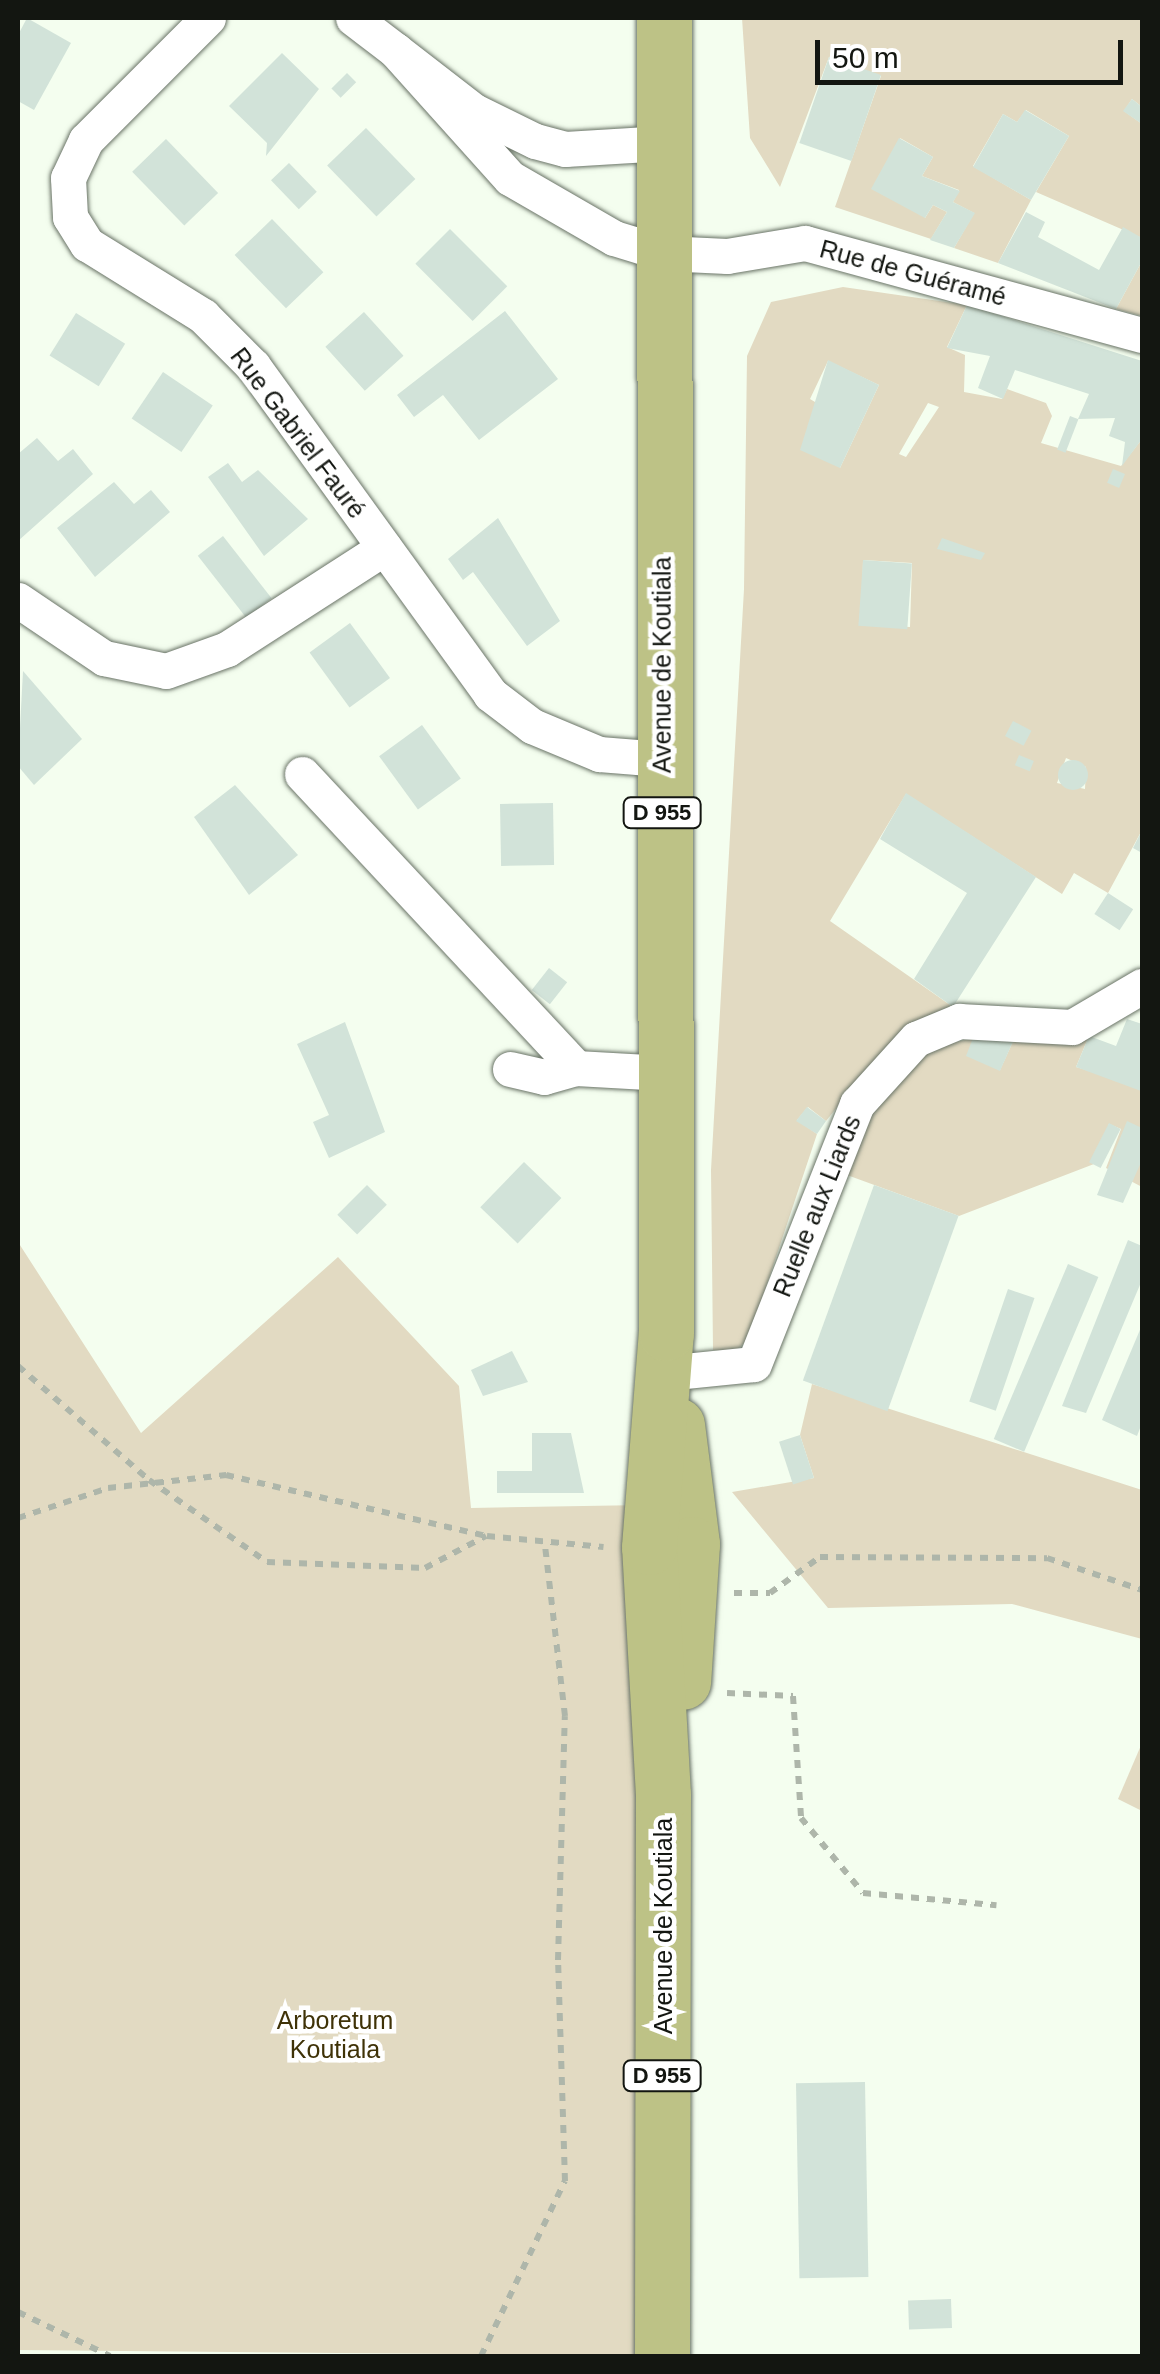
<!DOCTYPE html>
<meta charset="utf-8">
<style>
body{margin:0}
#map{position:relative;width:1160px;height:2374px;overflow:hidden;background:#f4feef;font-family:Helvetica,sans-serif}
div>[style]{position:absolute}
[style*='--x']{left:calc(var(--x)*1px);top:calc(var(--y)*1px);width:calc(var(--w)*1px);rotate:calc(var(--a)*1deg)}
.green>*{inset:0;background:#e2dac2}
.building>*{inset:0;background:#d2e3d9;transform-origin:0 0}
.round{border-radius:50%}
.path>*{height:6px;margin-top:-3px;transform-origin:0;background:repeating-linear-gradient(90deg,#aeb6aa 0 8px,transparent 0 16px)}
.roads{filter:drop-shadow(0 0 2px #697366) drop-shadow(0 0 2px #697366)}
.minor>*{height:35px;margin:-17.5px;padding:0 17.5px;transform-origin:17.5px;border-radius:17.5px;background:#fff}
.primary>*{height:55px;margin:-27.5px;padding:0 27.5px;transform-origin:27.5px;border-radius:27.5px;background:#bdc286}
span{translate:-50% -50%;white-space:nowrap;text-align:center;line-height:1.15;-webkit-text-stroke:9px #fff;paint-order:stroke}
.shield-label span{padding:2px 8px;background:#fff;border:2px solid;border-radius:8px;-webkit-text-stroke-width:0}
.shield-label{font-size:22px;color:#131611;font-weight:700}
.street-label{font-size:25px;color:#131611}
.park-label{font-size:25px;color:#3f3207}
.frame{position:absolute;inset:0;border:20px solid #131611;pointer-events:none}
.scale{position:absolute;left:815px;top:40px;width:308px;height:45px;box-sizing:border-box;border:5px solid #131611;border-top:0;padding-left:12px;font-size:30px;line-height:35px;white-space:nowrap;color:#131611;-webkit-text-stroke:8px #fff;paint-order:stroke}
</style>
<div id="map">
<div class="green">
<div style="clip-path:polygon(742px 18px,1142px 18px,1142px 107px,1132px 99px,1124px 111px,1142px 124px,1142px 238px,1036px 192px,1069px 136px,1026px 110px,1017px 122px,1003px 114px,973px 166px,1031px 200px,998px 263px,954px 248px,974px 213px,953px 202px,959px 190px,922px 176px,933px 157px,900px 138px,925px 218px,933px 205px,947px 212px,931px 239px,835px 207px,881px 76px,829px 57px,780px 187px,750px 138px)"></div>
<div style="clip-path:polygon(1142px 261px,1142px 316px,1116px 309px)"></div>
<div style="clip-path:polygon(evenodd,843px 287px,967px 305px,947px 347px,965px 355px,964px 392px,1002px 399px,1007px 389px,1046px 403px,1052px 416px,1041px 443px,1121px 466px,1142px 439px,1142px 830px,1108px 893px,1074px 873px,1062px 894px,906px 794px,830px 921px,953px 1007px,874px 1061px,826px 1121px,808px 1107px,797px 1120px,817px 1134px,749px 1338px,734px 1353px,713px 1350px,711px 1170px,744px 589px,747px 356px,771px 302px,843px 287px,828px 361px,879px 385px,840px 468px,820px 405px,810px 399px,828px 361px,843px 287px,928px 403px,939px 407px,906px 457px,899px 454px,928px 403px,843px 287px,863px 560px,912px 563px,910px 627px,862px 625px,863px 560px,843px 287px,1066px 758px,1086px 767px,1085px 789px,1057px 783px,1066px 758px)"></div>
<div style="clip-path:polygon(1089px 1036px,1076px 1067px,1142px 1086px,1142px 1187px,1106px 1168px,1121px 1129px,1109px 1124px,1094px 1164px,959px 1216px,847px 1175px,871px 1114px,928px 1049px,973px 1038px,1000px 1070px,1015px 1037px)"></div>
<div style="clip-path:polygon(18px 1242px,141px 1433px,338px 1257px,459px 1386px,471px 1508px,644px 1505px,659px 2356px,18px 2350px)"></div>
<div style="clip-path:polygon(812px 1384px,1142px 1490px,1142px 1639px,1012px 1604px,828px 1608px,732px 1492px,814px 1478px,800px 1435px)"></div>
<div style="clip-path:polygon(1142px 1743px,1142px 1811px,1118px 1799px)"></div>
</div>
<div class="building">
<div style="clip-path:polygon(27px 18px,71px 43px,34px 110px,18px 101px,18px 35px)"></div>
<div style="clip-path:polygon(282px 53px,319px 89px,266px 156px,267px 143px,229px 106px)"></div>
<div style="left:829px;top:57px;width:55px;height:91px;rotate:19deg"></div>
<div style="left:347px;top:73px;width:13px;height:22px;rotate:45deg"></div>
<div style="clip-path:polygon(1132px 99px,1142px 107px,1142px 124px,1123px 111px)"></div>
<div style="clip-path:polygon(1025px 110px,1069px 136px,1031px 200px,973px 167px,1003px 114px,1017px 122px)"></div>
<div style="left:366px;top:128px;width:71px;height:54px;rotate:46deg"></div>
<div style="clip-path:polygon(899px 138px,933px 157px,922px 176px,960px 191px,953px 202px,975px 213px,954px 248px,930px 240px,947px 212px,933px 205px,925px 218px,871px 189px)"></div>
<div style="left:166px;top:139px;width:75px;height:47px;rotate:46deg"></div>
<div style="left:289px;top:163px;width:40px;height:25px;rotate:46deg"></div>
<div style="clip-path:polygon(1026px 212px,1045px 222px,1038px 237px,1099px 270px,1123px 227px,1142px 238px,1142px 261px,1116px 309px,998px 263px)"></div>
<div style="left:272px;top:219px;width:74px;height:52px;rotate:46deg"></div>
<div style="left:450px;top:229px;width:81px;height:49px;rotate:45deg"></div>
<div style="clip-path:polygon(967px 305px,1142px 361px,1142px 439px,1122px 466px,1125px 442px,1109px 436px,1115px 418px,1078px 419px,1089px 394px,1015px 370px,1003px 399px,978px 388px,990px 356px,947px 348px)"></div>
<div style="clip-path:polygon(505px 311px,558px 379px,479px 440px,443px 395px,414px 417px,397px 395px)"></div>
<div style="left:364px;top:312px;width:59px;height:52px;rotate:48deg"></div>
<div style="left:76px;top:313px;width:58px;height:50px;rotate:32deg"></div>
<div style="clip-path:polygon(828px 360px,879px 385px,840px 468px,800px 450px)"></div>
<div style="left:163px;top:372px;width:60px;height:56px;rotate:34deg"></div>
<div style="left:1070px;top:416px;width:9px;height:36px;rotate:21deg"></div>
<div style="clip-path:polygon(37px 438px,58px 461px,73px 449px,93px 474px,18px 541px,18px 454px)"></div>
<div style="clip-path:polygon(228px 463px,242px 482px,258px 470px,308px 519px,264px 556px,208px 477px)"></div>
<div style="left:1113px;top:469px;width:13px;height:15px;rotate:23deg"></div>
<div style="clip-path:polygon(114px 482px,134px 504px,151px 490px,170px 512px,95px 577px,57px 528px)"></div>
<div style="clip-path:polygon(498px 518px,560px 621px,527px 646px,473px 572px,463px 580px,448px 559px)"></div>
<div style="left:223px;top:536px;width:79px;height:32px;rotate:52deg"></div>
<div style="clip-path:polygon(942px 538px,985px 553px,981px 560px,937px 549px)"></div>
<div style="left:863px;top:560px;width:49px;height:66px;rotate:4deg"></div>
<div style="left:350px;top:623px;width:68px;height:50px;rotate:54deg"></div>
<div style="clip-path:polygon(23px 671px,82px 739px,34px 785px,18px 766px)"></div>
<div style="left:1013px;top:721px;width:21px;height:17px;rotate:28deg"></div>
<div style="left:422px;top:725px;width:66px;height:53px;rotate:54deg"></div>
<div style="left:1019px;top:755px;width:16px;height:11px;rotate:22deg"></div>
<div class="round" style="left:1058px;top:760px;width:30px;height:30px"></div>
<div style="clip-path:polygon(235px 785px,298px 855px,249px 895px,194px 817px)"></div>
<div style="clip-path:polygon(906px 793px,1036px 877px,953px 1007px,914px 979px,967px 893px,880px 839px)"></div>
<div style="left:553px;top:803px;width:62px;height:53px;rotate:89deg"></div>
<div style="clip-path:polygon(1142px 830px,1142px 853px,1133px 848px)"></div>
<div style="left:1108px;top:893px;width:30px;height:25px;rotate:33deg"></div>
<div style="left:549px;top:968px;width:23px;height:28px;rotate:38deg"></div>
<div style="clip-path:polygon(1127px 1019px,1142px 1024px,1141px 1091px,1076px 1067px,1089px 1036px,1116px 1046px)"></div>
<div style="clip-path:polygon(345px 1022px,385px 1132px,329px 1158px,313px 1122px,329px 1115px,297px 1044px)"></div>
<div style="clip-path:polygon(1015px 1037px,1000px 1071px,966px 1056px,973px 1038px)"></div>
<div style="clip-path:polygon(807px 1107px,826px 1121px,817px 1134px,796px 1121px)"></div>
<div style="clip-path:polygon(1127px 1121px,1142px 1128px,1142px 1160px,1123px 1203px,1097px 1195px)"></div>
<div style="left:1109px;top:1123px;width:13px;height:44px;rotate:27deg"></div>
<div style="left:524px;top:1162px;width:52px;height:63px;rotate:44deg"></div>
<div style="left:367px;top:1185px;width:28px;height:42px;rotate:45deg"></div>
<div style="left:874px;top:1185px;width:90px;height:208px;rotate:20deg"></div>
<div style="clip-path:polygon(1128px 1240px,1142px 1246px,1142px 1280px,1086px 1413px,1062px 1406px)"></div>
<div style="left:1068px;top:1264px;width:33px;height:190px;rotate:23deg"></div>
<div style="left:1008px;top:1289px;width:28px;height:119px;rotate:19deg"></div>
<div style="clip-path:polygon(1142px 1325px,1142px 1423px,1137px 1436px,1102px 1420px)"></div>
<div style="clip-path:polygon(512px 1351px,528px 1382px,483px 1396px,471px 1370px)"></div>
<div style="clip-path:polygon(532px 1433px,571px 1433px,584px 1493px,497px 1493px,497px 1471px,532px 1471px)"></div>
<div style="left:800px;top:1435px;width:45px;height:22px;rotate:72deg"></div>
<div style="left:865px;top:2082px;width:195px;height:69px;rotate:89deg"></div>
<div style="left:951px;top:2299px;width:29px;height:43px;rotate:88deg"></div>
</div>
<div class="path">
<div style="--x:18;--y:1366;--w:174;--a:41"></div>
<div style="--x:149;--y:1480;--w:144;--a:34.8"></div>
<div style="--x:267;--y:1562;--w:158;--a:2.2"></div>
<div style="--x:425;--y:1568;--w:69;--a:-27.7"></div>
<div style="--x:18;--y:1518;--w:95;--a:-18.4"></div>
<div style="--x:108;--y:1488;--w:119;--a:-6.3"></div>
<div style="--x:226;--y:1475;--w:268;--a:13.2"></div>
<div style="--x:487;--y:1536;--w:117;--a:5.4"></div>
<div style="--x:734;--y:1593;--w:36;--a:0"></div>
<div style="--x:770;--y:1593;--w:62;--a:-35.8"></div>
<div style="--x:820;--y:1557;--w:227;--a:0.3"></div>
<div style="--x:1047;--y:1558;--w:100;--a:18.6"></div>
<div style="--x:727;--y:1693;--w:66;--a:2.6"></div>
<div style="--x:793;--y:1696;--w:122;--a:86.2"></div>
<div style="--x:801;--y:1818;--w:97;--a:50.4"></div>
<div style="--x:863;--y:1893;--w:134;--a:5.2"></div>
<div style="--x:18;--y:2312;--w:102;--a:25.6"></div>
<div style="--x:481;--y:2356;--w:194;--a:-64.4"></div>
<div style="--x:565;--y:2181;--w:221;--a:-91.8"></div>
<div style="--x:558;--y:1960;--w:244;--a:-88.4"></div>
<div style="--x:565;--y:1716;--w:172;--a:-96.7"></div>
</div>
<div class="roads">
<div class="minor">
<div style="--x:208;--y:18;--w:173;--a:135"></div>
<div style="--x:86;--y:140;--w:42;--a:115.3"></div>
<div style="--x:68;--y:178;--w:39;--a:87"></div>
<div style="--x:70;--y:217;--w:32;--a:58"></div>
<div style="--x:87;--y:244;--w:137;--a:31.8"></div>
<div style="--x:203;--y:316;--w:71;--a:45"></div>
<div style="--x:253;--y:366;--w:405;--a:54.1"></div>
<div style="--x:490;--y:694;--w:53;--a:37.3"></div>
<div style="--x:532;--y:726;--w:73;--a:22.7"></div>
<div style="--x:599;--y:754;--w:63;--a:4.5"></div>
<div style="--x:353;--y:18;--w:53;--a:37.3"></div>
<div style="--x:664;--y:143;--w:99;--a:176.5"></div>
<div style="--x:565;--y:149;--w:31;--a:-165"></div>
<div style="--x:535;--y:141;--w:68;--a:-153.8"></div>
<div style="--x:474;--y:111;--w:100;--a:-142.3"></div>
<div style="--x:395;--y:50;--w:172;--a:48.1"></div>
<div style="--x:510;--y:178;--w:120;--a:30"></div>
<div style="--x:614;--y:238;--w:51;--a:17"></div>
<div style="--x:663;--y:253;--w:64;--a:2.7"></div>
<div style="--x:727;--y:256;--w:79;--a:-9.5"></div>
<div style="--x:805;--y:243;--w:349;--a:15.3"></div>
<div style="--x:18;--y:600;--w:104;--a:34"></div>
<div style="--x:104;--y:658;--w:63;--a:11.8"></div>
<div style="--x:166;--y:671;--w:65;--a:-19.8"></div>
<div style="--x:227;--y:649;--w:187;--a:-32.8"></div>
<div style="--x:302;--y:774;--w:402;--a:47"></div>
<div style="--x:576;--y:1068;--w:89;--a:3.2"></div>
<div style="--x:510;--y:1069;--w:35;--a:13"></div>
<div style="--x:544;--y:1077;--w:33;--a:-16"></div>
<div style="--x:665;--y:1373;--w:89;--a:-5.8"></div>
<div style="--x:754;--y:1364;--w:280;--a:-68.4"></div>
<div style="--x:857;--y:1104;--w:88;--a:-47.8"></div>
<div style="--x:916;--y:1039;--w:47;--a:-22.7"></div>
<div style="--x:959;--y:1021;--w:113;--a:3"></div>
<div style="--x:1072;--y:1027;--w:81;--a:-30.4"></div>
</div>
<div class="primary">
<div style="--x:677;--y:1425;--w:120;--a:82.8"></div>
<div style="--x:692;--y:1544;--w:138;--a:93.7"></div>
<div style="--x:662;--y:2356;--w:561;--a:-89.9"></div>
<div style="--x:663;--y:1795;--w:248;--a:-93.2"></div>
<div style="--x:649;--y:1547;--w:215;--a:-85.5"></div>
<div style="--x:666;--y:1333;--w:1315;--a:-90.09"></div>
</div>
</div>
<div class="shield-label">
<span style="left:662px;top:813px">D 955</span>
<span style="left:662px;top:2076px">D 955</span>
</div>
<div class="street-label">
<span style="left:913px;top:273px;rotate:15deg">Rue de Guéramé</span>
<span style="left:298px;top:433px;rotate:53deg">Rue Gabriel Fauré</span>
<span style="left:662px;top:665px;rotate:-90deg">Avenue de Koutiala</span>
<span style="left:817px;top:1206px;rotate:-68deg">Ruelle aux Liards</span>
<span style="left:663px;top:1926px;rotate:-90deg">Avenue de Koutiala</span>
</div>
<div class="park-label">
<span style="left:335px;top:2035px">Arboretum<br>Koutiala</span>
</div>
<div class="frame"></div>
<div class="scale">50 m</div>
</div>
